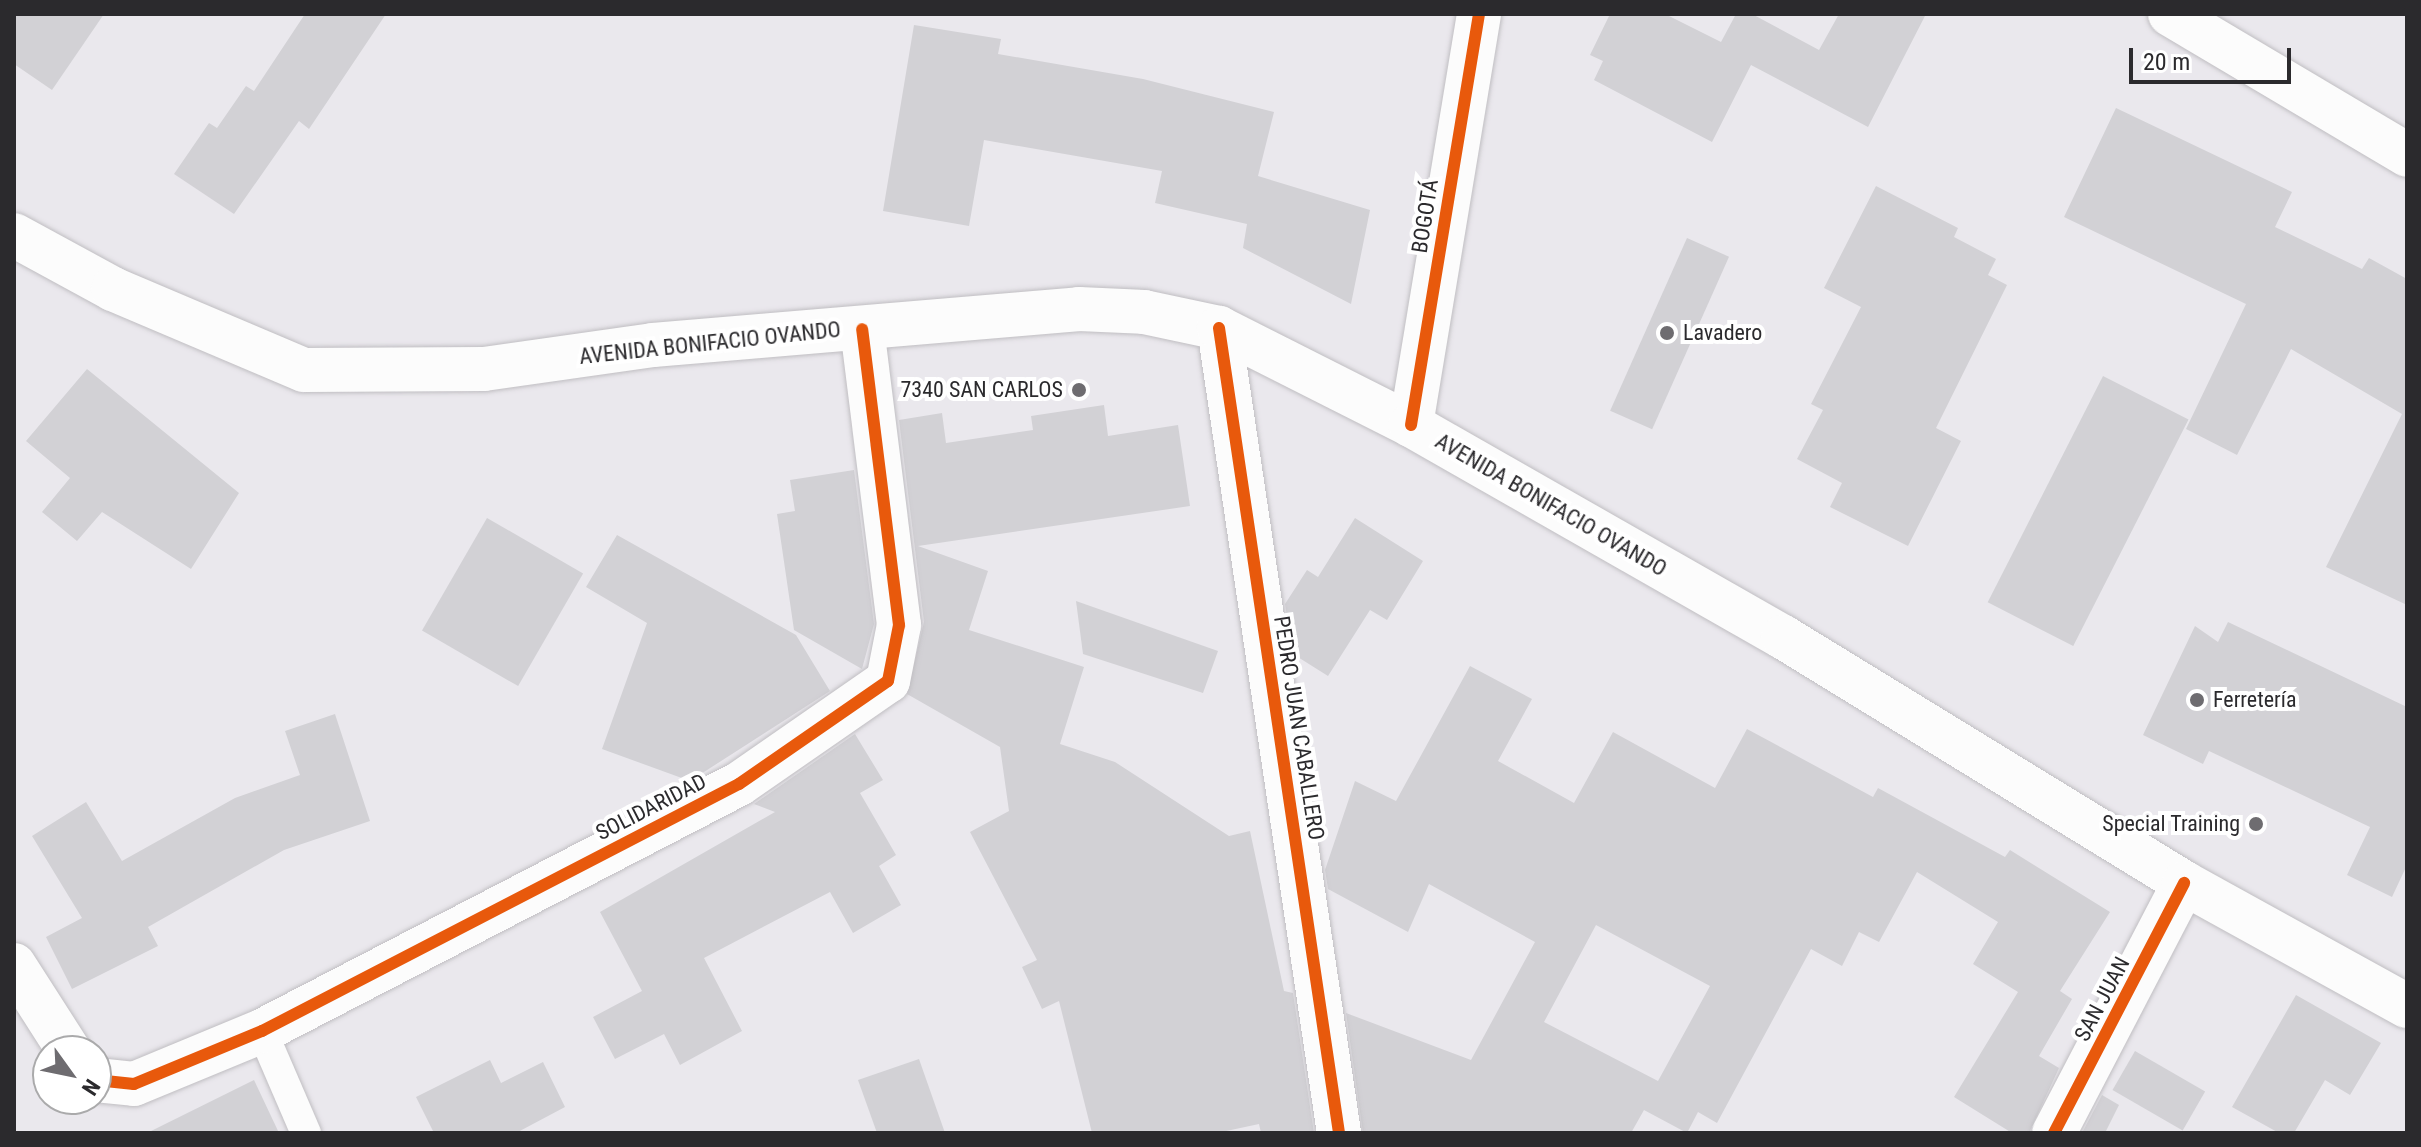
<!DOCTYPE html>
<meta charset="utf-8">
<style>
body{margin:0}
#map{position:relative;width:2421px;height:1147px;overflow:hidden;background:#eae8ed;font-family:"Roboto Condensed",sans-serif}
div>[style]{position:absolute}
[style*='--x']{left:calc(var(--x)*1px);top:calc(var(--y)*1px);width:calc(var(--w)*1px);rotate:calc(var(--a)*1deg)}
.building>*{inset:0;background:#d2d1d5;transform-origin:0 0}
.roads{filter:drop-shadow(0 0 2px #c0bec2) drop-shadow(0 0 2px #c0bec2)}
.service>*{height:30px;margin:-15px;padding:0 15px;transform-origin:15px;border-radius:15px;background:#fcfcfc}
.minor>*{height:44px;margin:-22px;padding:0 22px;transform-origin:22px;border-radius:22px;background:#fcfcfc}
.secondary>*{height:44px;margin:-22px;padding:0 22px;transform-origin:22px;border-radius:22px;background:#fcfcfc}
.cycleway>*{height:12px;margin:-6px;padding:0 6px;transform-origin:6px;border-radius:6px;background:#e8590c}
.dots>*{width:22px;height:22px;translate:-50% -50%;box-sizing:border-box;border:4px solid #fff;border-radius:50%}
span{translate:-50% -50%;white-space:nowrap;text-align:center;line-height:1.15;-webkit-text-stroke:8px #fff;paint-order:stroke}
.street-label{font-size:22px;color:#2b2a2d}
.poi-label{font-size:22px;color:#2b2a2d}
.left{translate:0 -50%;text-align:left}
.right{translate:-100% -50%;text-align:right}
.frame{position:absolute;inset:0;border:16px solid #2b2a2d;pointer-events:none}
.north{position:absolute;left:32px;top:1035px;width:80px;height:80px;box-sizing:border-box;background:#fff;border:2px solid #aaaaab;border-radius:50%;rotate:123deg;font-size:22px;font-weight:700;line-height:32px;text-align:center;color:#2b2a2d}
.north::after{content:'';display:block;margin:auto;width:28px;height:36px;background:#6e6c70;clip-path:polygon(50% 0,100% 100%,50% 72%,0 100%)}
.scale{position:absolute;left:2129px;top:48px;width:162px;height:36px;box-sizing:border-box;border:4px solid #2b2a2d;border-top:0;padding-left:10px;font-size:24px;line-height:28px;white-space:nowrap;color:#2b2a2d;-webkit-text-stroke:6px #fff;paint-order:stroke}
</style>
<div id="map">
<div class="building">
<div style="clip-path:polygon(14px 14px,104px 14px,52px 90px,14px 64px)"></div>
<div style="clip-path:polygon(305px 14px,386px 14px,309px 129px,299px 121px,234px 214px,174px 174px,209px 123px,217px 128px,246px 86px,254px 91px)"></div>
<div style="clip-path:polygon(1610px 14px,1665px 14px,1721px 42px,1736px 14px,1752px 14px,1819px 50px,1839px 14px,1926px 14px,1868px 127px,1751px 65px,1712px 142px,1594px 80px,1603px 61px,1590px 55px)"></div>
<div style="clip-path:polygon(914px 25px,1001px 39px,998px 54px,1143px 79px,1274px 112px,1258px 176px,1370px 210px,1351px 304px,1243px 248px,1247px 224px,1155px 203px,1162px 171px,984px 140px,969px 226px,883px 211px)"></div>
<div style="clip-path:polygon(2116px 108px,2292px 192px,2275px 227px,2362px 269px,2369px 258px,2407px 279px,2407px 605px,2326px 567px,2402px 414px,2291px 349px,2237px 455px,2186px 429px,2246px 304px,2064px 217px)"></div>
<div style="clip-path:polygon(1876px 186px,1958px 228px,1954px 237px,1996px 259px,1988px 275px,2007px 285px,1936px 428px,1961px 441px,1908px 546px,1830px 507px,1842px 483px,1797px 459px,1823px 410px,1811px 404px,1861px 307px,1824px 288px)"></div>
<div style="left:1687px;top:238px;width:46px;height:189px;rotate:24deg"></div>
<div style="clip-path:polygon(87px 369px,239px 493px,191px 569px,102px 512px,77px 541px,42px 512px,70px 478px,26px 441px)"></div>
<div style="left:2103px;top:376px;width:96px;height:254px;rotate:27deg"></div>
<div style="clip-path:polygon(1104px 405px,1108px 436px,1178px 425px,1190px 506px,918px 546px,988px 571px,969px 630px,1084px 667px,1060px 744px,1115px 762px,1229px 836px,1250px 831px,1284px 991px,1293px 993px,1314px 1133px,1261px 1133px,1259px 1124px,1217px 1133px,1092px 1133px,1059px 1001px,1042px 1009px,1022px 967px,1037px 960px,970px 832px,1009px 811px,1000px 747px,907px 694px,924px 622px,899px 420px,942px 413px,946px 443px,1033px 430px,1031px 416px)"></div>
<div style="clip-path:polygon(854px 470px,874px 624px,862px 669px,794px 630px,777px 514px,795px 511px,790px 480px)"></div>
<div style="left:487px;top:518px;width:111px;height:130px;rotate:30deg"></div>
<div style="clip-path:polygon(1355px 518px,1423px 561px,1387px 620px,1370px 610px,1328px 676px,1293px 654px,1285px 604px,1307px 570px,1318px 577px)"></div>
<div style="clip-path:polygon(617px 535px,796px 635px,830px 691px,690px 781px,602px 749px,647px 623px,586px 587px)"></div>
<div style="clip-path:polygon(1076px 601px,1218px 651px,1203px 693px,1083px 654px)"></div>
<div style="clip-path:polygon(2228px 622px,2407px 707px,2407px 865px,2392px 897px,2347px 875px,2370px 827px,2209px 751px,2203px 764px,2143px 735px,2195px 626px,2218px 642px)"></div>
<div style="clip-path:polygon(evenodd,1470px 666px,1532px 699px,1498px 761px,1574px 803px,1613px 732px,1715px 788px,1747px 729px,1873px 797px,1878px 788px,2005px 857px,2010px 850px,2110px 912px,2060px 991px,2072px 999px,2039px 1056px,2059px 1068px,2029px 1133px,2012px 1133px,1954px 1097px,2018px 992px,1973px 964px,1998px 922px,1917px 872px,1879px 942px,1859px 932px,1842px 966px,1811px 949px,1717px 1123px,1698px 1112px,1687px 1133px,1644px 1110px,1631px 1133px,1363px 1133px,1346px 1013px,1471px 1060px,1535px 942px,1429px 884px,1408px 932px,1328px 889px,1325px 870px,1355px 781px,1396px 801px,1470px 666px,1596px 925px,1710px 986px,1658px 1081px,1544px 1022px,1596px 925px)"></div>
<div style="clip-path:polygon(335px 714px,370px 821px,284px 850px,148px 927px,158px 946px,72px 989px,46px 937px,82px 918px,32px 836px,86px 802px,122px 861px,235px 798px,300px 775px,285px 731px)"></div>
<div style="clip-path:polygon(855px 734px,883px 780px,860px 793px,896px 855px,879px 866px,901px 905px,853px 933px,830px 892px,704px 958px,742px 1031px,680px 1065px,664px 1034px,615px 1059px,593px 1017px,642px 991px,600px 912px,775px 812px,754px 804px)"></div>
<div style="clip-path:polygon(2296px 995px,2381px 1043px,2350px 1095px,2325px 1080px,2294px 1133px,2279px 1133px,2232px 1107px)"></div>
<div style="left:2135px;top:1051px;width:81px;height:45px;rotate:30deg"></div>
<div style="clip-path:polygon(919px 1059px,945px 1133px,877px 1133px,858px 1080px)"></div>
<div style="clip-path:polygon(490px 1060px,501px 1083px,543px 1062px,565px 1107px,516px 1133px,434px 1133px,416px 1097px)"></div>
<div style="clip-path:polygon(254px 1080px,279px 1133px,147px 1133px)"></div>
<div style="clip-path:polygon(2102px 1095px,2119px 1105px,2105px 1133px,2082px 1133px)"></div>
</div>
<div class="roads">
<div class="service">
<div style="--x:262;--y:1031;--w:111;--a:66.7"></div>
</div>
<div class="minor">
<div style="--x:2170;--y:14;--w:276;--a:30.7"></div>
<div style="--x:1219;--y:328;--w:814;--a:81.52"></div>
<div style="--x:1411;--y:425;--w:417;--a:-80.6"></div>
<div style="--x:14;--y:965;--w:102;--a:57.4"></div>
<div style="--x:96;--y:1080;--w:38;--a:6"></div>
<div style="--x:134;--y:1084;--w:139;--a:-22.5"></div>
<div style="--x:262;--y:1031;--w:537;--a:-27.38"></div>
<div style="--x:739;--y:784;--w:181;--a:-34.7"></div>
<div style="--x:888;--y:681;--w:57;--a:-78.9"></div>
<div style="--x:899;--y:625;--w:298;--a:-97.1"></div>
<div style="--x:2054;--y:1133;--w:282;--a:-62.5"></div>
</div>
<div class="secondary">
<div style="--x:14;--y:235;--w:113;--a:28.6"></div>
<div style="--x:113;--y:289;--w:207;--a:23"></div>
<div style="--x:304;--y:370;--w:180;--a:-0.3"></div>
<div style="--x:484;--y:369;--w:171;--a:-8.1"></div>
<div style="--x:653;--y:345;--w:428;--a:-4.8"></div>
<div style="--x:1079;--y:309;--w:65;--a:2.6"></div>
<div style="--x:1144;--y:312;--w:77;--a:12"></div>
<div style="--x:1219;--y:328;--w:215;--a:26.8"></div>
<div style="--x:1411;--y:425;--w:428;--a:29.7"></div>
<div style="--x:1783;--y:637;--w:470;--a:31.5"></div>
<div style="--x:2184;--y:883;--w:255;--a:28.9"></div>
</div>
</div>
<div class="cycleway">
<div style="--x:1219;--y:328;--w:814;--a:81.52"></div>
<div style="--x:1411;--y:425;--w:417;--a:-80.6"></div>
<div style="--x:96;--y:1080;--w:38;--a:6"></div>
<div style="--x:134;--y:1084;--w:139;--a:-22.5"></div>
<div style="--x:262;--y:1031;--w:537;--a:-27.38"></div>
<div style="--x:739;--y:784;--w:181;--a:-34.7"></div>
<div style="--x:888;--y:681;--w:57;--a:-78.9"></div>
<div style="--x:899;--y:625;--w:298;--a:-97.1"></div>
<div style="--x:2054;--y:1133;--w:282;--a:-62.5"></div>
</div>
<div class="dots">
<div style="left:1667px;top:333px;background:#6e6c70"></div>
<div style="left:1079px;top:390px;background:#6e6c70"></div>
<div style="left:2197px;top:700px;background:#6e6c70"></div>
<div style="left:2256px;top:824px;background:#6e6c70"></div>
</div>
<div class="street-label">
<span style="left:1425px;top:216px;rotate:-81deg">BOGOTÁ</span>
<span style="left:710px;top:343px;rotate:-6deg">AVENIDA BONIFACIO OVANDO</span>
<span style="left:1551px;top:505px;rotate:30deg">AVENIDA BONIFACIO OVANDO</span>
<span style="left:1299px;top:728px;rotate:81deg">PEDRO JUAN CABALLERO</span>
<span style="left:651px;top:807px;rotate:-27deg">SOLIDARIDAD</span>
<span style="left:2102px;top:999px;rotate:-62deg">SAN JUAN</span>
</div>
<div class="poi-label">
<span class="left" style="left:1683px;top:333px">Lavadero</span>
<span class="right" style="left:1063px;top:390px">7340 SAN CARLOS</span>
<span class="left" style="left:2213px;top:700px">Ferretería</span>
<span class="right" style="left:2240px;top:824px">Special Training</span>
</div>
<div class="frame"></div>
<div class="north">N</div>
<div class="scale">20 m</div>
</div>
